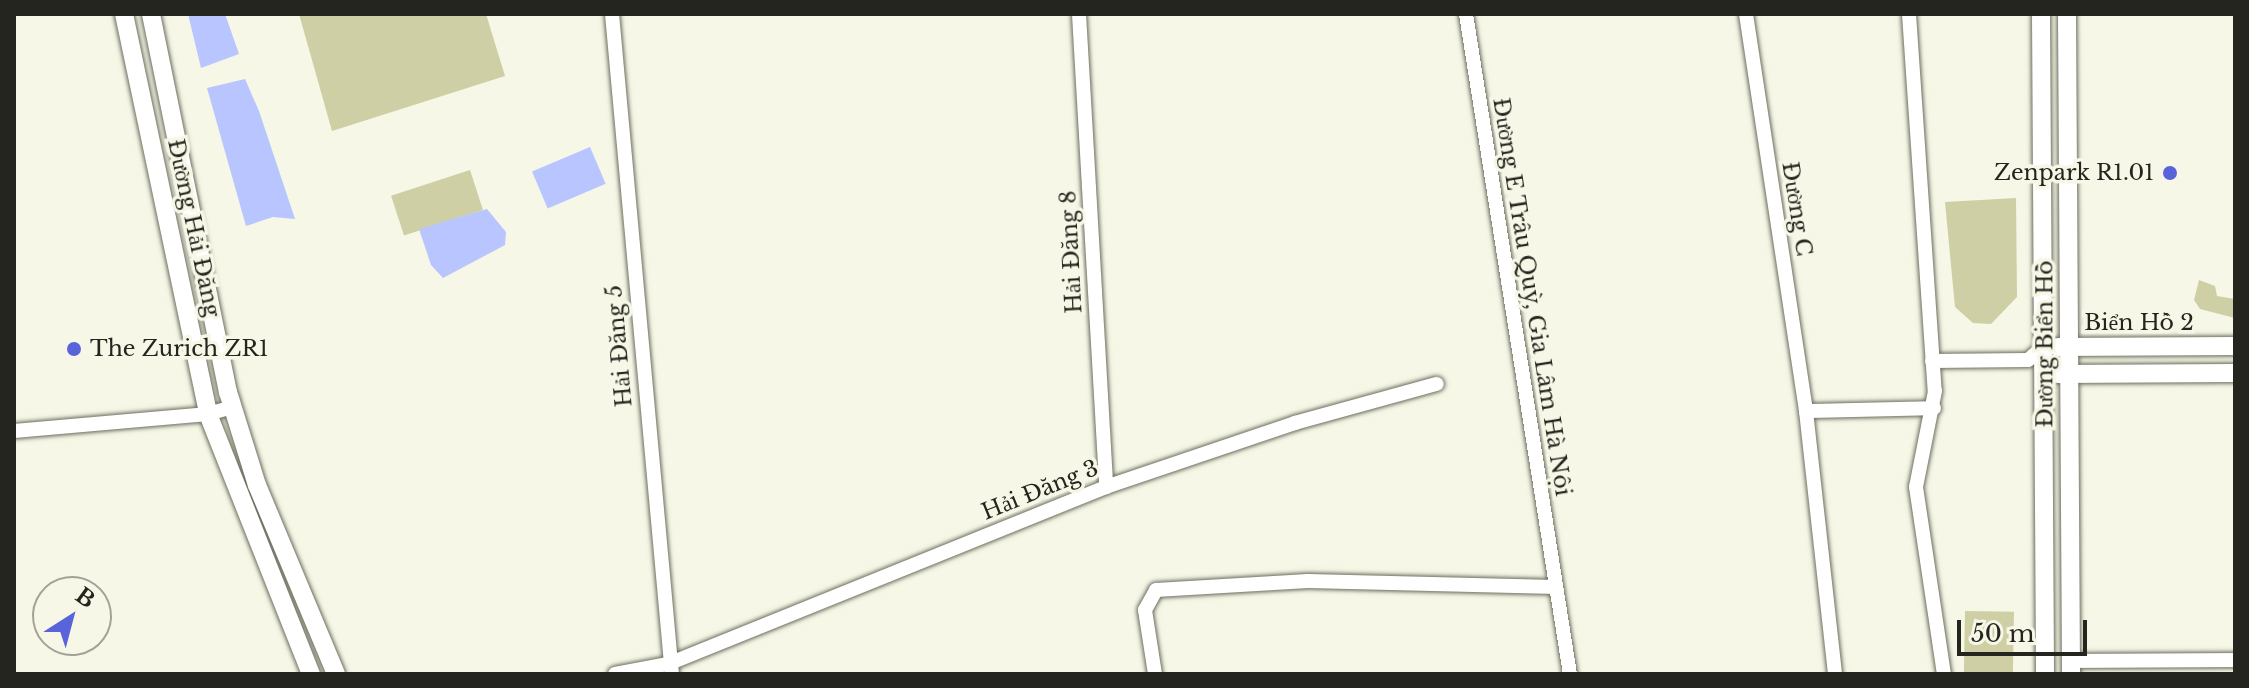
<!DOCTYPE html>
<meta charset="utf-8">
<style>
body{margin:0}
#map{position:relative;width:2249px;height:688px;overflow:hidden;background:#f6f7e6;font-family:"Libre Baskerville",serif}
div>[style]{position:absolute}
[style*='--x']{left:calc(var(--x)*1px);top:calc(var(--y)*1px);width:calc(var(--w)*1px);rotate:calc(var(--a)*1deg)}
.green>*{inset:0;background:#cecfa4;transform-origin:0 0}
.water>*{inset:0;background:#b8c5ff;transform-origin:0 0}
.roads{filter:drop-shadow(0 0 2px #6d6e5f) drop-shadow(0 0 2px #6d6e5f)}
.minor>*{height:14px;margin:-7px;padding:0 7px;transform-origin:7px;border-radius:7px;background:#fff}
.tertiary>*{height:18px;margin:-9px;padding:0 9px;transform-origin:9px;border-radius:9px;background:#fff}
.dots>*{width:22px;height:22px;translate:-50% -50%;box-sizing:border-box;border:4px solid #f6f7e6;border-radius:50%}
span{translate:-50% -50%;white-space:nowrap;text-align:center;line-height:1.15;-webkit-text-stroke:7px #f6f7e6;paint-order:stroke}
.poi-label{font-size:22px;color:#25251f}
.right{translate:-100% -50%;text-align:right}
.left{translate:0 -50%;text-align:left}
.street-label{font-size:22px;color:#25251f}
.frame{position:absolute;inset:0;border:16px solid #25251f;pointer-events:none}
.north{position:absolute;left:32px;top:576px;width:80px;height:80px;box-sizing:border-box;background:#f6f7e6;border:2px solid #a2a396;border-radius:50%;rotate:36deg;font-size:22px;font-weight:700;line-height:32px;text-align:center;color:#25251f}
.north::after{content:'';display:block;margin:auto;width:28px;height:36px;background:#5964db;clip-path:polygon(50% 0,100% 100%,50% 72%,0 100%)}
.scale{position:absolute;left:1957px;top:620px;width:130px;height:36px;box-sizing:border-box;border:4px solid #25251f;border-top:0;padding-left:10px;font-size:24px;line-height:28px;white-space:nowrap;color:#25251f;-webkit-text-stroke:6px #f6f7e6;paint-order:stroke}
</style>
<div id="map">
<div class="green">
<div style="clip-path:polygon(299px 14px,486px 14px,505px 76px,332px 131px)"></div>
<div style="left:470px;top:170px;width:42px;height:83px;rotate:72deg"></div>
<div style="clip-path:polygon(2016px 198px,2017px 297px,1991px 324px,1973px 323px,1955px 307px,1945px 202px)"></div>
<div style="clip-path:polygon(2199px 280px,2215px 286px,2217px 296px,2235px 299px,2235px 318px,2200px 309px,2194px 300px)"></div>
<div style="left:1965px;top:611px;width:49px;height:63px;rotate:1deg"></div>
</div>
<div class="water">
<div style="clip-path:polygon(188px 14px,225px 14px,239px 54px,201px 68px)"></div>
<div style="clip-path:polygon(245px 79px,259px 111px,295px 219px,273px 217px,246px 226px,207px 88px)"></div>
<div style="left:590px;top:147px;width:40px;height:63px;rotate:67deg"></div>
<div style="clip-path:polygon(487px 209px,506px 232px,505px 245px,443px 278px,431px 265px,419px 229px)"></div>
</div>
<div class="roads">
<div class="minor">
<div style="--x:612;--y:14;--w:663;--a:84.81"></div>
<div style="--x:1079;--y:14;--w:474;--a:86.7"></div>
<div style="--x:1466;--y:14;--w:668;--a:81.05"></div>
<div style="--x:1746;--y:14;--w:402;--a:81.4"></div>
<div style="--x:1806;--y:411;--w:265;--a:83.7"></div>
<div style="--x:1909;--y:14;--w:378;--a:86.1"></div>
<div style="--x:1935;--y:391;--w:98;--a:101.2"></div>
<div style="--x:1916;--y:487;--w:189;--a:81.5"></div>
<div style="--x:1932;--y:361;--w:96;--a:-0.6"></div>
<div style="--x:2028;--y:360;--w:20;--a:-41"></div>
<div style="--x:1806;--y:411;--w:128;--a:-1.3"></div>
<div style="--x:14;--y:431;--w:195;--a:-5"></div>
<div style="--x:208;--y:414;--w:25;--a:-16"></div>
<div style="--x:2071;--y:661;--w:164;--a:-0.3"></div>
<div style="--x:615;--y:674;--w:54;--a:-10.7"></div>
<div style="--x:668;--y:664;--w:472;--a:-22"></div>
<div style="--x:1106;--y:487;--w:200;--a:-18.7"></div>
<div style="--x:1295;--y:423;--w:147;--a:-15.4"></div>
<div style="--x:1155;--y:674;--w:65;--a:-98.9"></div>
<div style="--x:1145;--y:610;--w:23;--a:-61"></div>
<div style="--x:1156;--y:590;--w:152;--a:-3.4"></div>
<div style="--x:1308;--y:581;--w:248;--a:1.4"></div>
</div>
<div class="tertiary">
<div style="--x:124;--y:14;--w:409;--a:78.1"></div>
<div style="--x:208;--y:414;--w:280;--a:68.4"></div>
<div style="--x:151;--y:14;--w:386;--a:78.5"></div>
<div style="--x:228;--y:392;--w:97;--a:72.7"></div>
<div style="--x:257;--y:485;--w:205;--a:67.3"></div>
<div style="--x:2041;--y:14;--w:660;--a:89.65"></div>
<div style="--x:2067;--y:14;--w:660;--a:89.65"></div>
<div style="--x:2058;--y:347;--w:177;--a:-0.3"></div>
<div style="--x:2058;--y:374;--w:177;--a:-0.3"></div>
</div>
</div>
<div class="dots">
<div style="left:2170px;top:173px;background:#5964db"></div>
<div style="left:74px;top:349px;background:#5964db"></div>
</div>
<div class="poi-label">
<span class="right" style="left:2154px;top:173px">Zenpark R1.01</span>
<span class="left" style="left:90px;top:349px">The Zurich ZR1</span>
</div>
<div class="street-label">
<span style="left:1797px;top:209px;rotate:81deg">Đường C</span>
<span style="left:194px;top:228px;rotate:78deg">Đường Hải Đăng</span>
<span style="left:1071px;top:252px;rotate:-93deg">Hải Đăng 8</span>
<span style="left:1532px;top:297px;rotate:81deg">Đường E Trâu Quỳ, Gia Lâm Hà Nội</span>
<span style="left:2139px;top:323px">Biển Hồ 2</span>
<span style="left:2045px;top:344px;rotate:-90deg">Đường Biển Hồ</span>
<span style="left:619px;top:346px;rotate:-95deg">Hải Đăng 5</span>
<span style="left:1040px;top:490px;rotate:-22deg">Hải Đăng 3</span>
</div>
<div class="frame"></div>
<div class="north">B</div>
<div class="scale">50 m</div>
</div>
